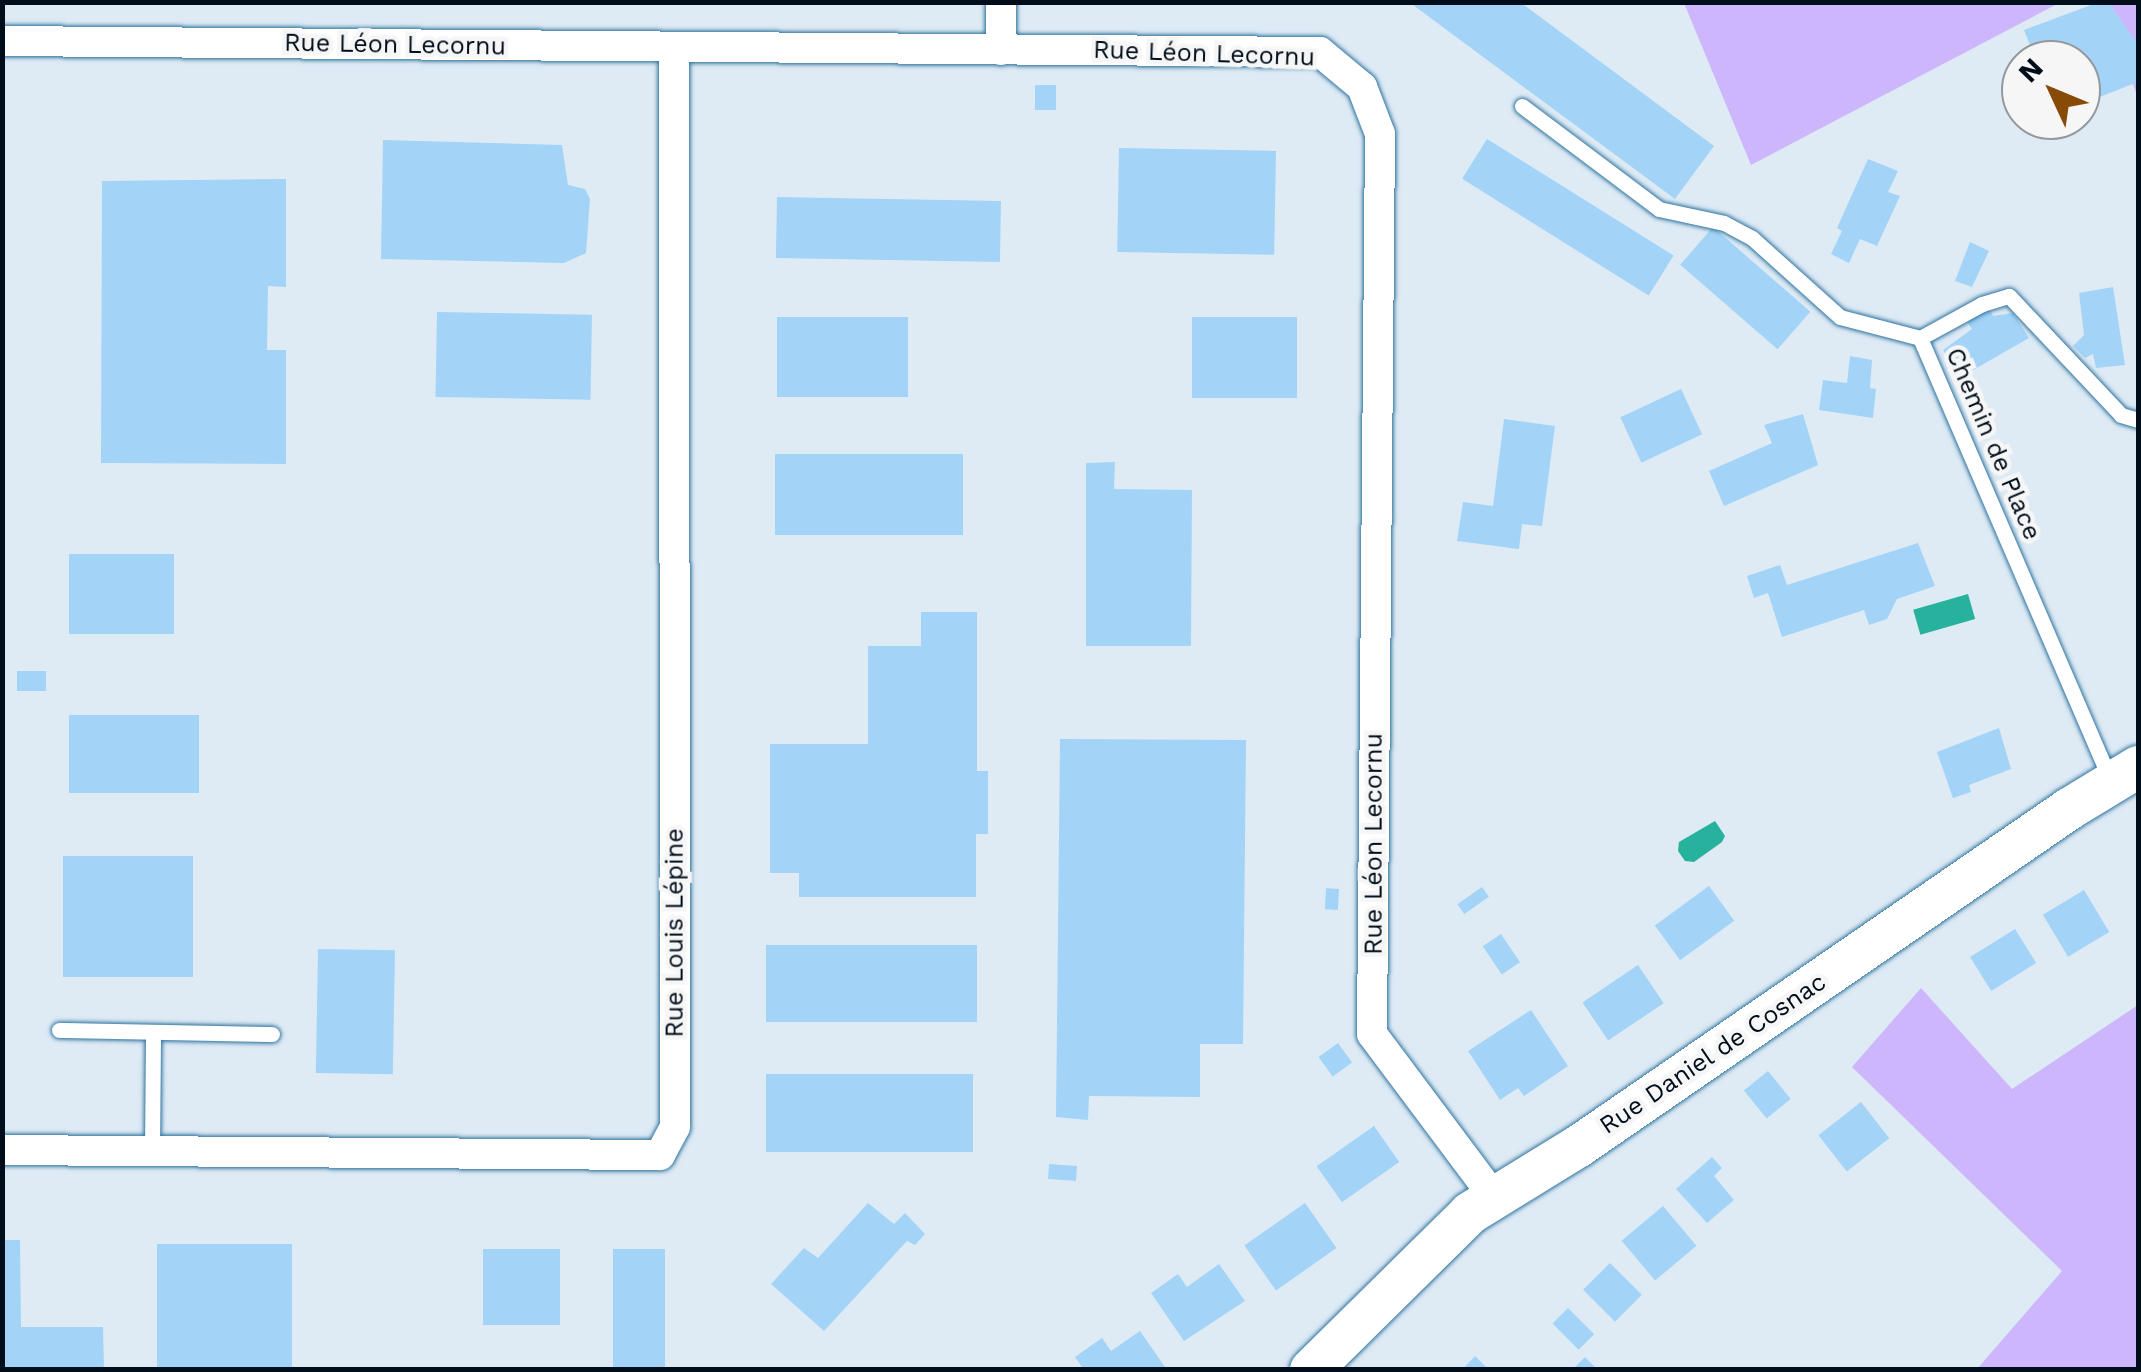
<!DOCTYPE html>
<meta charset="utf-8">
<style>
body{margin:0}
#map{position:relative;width:2141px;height:1372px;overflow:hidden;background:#deebf5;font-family:"Work Sans",sans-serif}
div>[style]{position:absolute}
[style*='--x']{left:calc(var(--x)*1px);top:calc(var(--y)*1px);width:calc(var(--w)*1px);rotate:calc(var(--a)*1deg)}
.green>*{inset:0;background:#cdb6fc}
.water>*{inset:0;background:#26b29d;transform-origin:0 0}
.building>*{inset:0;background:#a3d4f7;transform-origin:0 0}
.roads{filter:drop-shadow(0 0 2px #2f74a0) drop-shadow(0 0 2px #2f74a0)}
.lane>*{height:15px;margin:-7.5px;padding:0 7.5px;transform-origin:7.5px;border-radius:7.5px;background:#fff}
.street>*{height:30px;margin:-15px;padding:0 15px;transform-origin:15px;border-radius:15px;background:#fff}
.secondary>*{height:42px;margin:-21px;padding:0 21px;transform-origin:21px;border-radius:21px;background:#fff}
span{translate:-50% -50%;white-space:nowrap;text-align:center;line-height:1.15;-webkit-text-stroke:9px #f6f6f6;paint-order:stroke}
.street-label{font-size:25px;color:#000d1a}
.frame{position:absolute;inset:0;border:5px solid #000d1a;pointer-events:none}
.north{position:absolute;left:2001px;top:40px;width:100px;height:100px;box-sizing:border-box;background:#f6f6f6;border:2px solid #94999e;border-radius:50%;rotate:314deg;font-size:28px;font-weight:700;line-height:40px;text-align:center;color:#000d1a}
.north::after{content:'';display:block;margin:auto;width:35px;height:45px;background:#874a07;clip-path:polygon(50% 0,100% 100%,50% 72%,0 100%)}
</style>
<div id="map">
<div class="green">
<div style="clip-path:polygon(1684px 3px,2059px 3px,1751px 165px)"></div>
<div style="clip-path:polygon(2101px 3px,2138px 3px,2138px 98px,2138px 97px)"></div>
<div style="clip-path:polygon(1921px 988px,2012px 1089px,2138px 1005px,2138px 1369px,1977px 1369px,2062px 1271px,1852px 1067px)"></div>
</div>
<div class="water">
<div style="left:1968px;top:594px;width:26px;height:57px;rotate:74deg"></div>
<div style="clip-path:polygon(1715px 821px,1725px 836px,1722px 842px,1694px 862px,1685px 861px,1678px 851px,1679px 842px)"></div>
</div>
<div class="building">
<div style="clip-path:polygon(1409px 2px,1520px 2px,1714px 146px,1675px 199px)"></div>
<div style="clip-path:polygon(2099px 2px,2108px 2px,2138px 44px,2138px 82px,2084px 103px,2081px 60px,2036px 60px,2024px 30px)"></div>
<div style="left:1035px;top:85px;width:21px;height:25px"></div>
<div style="left:1487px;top:139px;width:220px;height:47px;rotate:32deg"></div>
<div style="clip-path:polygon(383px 140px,562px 145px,568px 185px,585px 189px,590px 199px,586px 253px,564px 263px,381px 259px)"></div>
<div style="left:1119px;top:148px;width:157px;height:104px;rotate:1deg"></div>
<div style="clip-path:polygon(1868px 159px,1898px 171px,1888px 192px,1900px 196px,1877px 246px,1860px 239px,1849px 263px,1831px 254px,1842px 231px,1837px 228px)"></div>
<div style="clip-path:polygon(286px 179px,286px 287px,268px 286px,267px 350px,286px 350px,286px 464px,101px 463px,102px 181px)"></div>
<div style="left:777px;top:197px;width:224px;height:61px;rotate:1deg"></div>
<div style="left:1713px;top:227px;width:129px;height:50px;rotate:41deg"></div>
<div style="clip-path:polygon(1970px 242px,1989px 251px,1972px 287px,1955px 281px)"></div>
<div style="clip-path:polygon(2113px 287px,2125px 365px,2096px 368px,2093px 354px,2085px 358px,2073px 346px,2084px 335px,2079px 293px)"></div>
<div style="clip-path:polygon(1989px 308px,1993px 316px,2013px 313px,2029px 338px,1961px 377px,1943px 350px,1972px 329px,1966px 320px)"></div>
<div style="left:437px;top:312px;width:155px;height:85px;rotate:1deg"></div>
<div style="left:777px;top:317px;width:131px;height:80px"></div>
<div style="left:1192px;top:317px;width:105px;height:81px"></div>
<div style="clip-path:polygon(1850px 356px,1872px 360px,1870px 388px,1876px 389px,1873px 418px,1819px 410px,1823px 380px,1847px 383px)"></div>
<div style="left:1681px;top:389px;width:50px;height:67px;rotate:65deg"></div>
<div style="clip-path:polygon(1803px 414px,1818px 465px,1724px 506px,1709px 471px,1772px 443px,1764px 425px)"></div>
<div style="clip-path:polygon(1504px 419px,1555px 426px,1542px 526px,1522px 524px,1519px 549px,1457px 541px,1463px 502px,1493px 506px)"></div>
<div style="left:775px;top:454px;width:188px;height:81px"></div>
<div style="clip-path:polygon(1115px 462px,1114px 489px,1192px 490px,1191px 646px,1086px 646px,1086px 463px)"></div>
<div style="clip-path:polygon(1918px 543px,1935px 586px,1897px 599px,1887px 619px,1869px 625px,1864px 610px,1782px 637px,1768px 593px,1754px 598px,1747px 576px,1780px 565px,1787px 585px)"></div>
<div style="left:69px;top:554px;width:105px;height:80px"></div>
<div style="clip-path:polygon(921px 612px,977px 612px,977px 771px,988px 771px,988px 834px,976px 834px,976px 897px,799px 897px,799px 873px,770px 873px,770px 744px,868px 744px,868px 646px,921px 646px)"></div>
<div style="left:17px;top:671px;width:29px;height:20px"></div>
<div style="left:69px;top:715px;width:130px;height:78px"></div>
<div style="clip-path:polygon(1999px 728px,2011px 769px,1969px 785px,1971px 792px,1953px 798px,1937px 752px)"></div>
<div style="clip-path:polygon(1060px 739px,1246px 740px,1243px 1044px,1200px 1044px,1200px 1097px,1089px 1096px,1088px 1120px,1056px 1117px)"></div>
<div style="left:63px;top:856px;width:130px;height:121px"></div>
<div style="left:1709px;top:886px;width:43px;height:67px;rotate:54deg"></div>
<div style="left:1482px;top:887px;width:12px;height:30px;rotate:55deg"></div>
<div style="left:1339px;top:889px;width:21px;height:13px;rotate:93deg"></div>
<div style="left:2084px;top:890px;width:49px;height:48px;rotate:59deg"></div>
<div style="left:2015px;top:929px;width:40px;height:53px;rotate:58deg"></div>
<div style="left:1501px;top:934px;width:34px;height:22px;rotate:56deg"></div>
<div style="left:766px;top:945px;width:211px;height:77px"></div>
<div style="left:318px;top:949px;width:77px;height:124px;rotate:1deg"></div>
<div style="left:1638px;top:965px;width:46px;height:67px;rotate:56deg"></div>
<div style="clip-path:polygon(1531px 1010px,1568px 1066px,1524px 1096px,1518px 1088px,1500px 1100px,1468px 1051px)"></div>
<div style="left:1338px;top:1043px;width:24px;height:24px;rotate:54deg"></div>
<div style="left:1768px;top:1071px;width:36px;height:31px;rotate:51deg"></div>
<div style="left:766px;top:1074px;width:207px;height:78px"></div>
<div style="left:1861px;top:1102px;width:46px;height:54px;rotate:52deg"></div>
<div style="left:1374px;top:1126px;width:44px;height:70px;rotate:55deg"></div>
<div style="clip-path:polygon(1712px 1157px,1722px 1168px,1714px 1176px,1734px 1200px,1707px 1223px,1676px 1189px)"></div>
<div style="left:1077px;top:1166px;width:15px;height:28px;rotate:94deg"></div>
<div style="clip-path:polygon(868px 1203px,894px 1224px,905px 1213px,925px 1234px,915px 1245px,907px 1241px,824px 1331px,771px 1284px,804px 1248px,818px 1258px)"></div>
<div style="left:1305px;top:1203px;width:55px;height:74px;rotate:55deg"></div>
<div style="left:1663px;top:1206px;width:52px;height:54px;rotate:50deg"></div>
<div style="clip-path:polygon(2px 1240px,20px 1240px,21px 1327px,103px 1327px,104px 1370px,2px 1370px)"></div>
<div style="left:157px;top:1244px;width:135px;height:126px"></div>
<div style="left:483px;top:1249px;width:77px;height:76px"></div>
<div style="left:613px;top:1249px;width:52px;height:121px"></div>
<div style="left:1610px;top:1263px;width:45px;height:38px;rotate:45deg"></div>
<div style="clip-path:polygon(1219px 1264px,1245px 1301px,1184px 1341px,1151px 1293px,1178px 1274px,1187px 1287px)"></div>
<div style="left:1568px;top:1308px;width:37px;height:22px;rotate:45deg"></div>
<div style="clip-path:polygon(1140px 1331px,1167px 1370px,1084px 1370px,1075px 1357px,1102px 1338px,1111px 1351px)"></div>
<div style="clip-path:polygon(1475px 1356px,1489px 1370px,1462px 1370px)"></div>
<div style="clip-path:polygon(1585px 1357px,1598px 1370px,1572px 1370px)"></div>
</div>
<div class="roads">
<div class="lane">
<div style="--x:1522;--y:106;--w:171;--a:36.9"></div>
<div style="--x:1659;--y:209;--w:66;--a:12.2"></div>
<div style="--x:1724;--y:223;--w:32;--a:28"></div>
<div style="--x:1752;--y:238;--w:118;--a:41.9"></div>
<div style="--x:1840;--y:317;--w:83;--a:14.7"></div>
<div style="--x:1920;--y:338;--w:480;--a:66.7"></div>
<div style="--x:1920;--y:338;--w:71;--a:-28.7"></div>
<div style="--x:1982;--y:304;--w:28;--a:-17"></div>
<div style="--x:2009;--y:296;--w:163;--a:46.7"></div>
<div style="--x:2121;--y:415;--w:18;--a:16"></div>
<div style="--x:59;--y:1030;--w:213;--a:1.1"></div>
<div style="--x:152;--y:1151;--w:117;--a:-89.5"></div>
</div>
<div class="street">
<div style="--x:1001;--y:2;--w:48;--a:90"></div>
<div style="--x:2;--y:41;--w:1318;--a:0.48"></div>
<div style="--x:1320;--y:52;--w:55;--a:39.8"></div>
<div style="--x:1362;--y:87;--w:50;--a:69"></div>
<div style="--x:1380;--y:134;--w:900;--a:90.51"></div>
<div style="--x:1372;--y:1034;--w:202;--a:53.2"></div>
<div style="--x:2;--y:1150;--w:658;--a:0.44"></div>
<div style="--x:660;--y:1155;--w:32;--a:-62"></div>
<div style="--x:675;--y:1127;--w:1078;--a:-90.05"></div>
</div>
<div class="secondary">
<div style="--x:1311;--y:1370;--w:223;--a:-44.6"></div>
<div style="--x:1470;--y:1213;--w:128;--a:-31.6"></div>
<div style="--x:1579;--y:1146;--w:595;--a:-34.52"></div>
<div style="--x:2069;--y:809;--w:81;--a:-31.3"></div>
</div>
</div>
<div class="street-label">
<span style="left:395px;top:45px;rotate:1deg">Rue Léon Lecornu</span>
<span style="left:1204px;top:54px;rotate:2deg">Rue Léon Lecornu</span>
<span style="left:1993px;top:444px;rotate:67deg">Chemin de Place</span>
<span style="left:1374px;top:844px;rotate:-90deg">Rue Léon Lecornu</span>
<span style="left:675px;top:933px;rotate:-90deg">Rue Louis Lépine</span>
<span style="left:1713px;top:1054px;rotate:-34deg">Rue Daniel de Cosnac</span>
</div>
<div class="frame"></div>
<div class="north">N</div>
</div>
